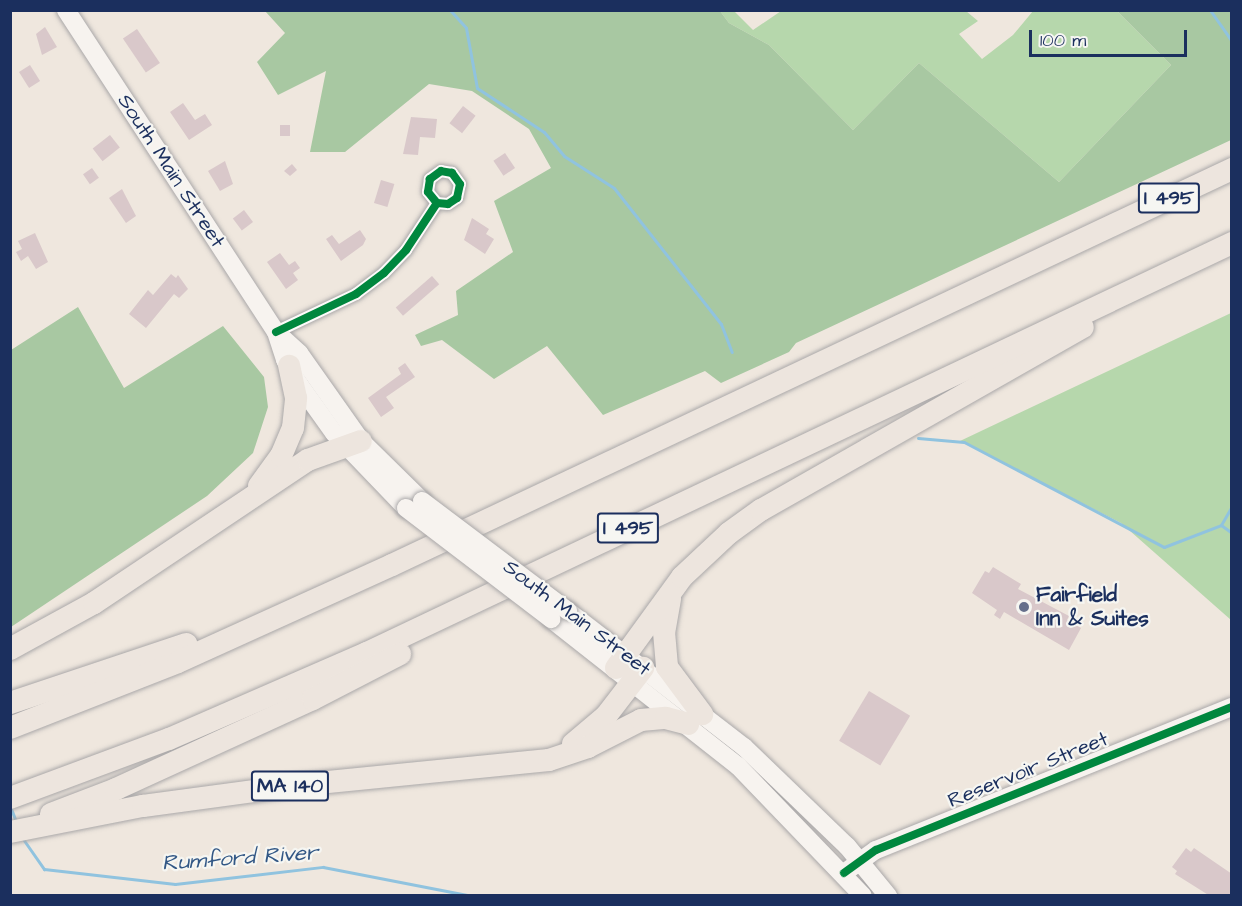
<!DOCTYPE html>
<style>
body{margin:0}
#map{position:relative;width:1242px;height:906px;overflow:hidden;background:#efe7de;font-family:"Architects Daughter",sans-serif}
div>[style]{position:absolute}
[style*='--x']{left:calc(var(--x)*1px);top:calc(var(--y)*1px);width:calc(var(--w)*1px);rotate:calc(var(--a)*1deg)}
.green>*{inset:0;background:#b6d7ac}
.forest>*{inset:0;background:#a8c8a2}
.stream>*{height:3px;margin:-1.5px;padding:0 1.5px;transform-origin:1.5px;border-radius:1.5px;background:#90c3df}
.building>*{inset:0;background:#d9c8ca;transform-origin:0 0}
.roads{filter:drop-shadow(0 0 2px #aaa8a9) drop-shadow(0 0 2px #aaa8a9)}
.street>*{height:12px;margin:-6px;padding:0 6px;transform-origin:6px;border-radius:6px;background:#fdfbfa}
.secondary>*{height:18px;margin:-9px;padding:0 9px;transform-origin:9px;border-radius:9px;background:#f7f3ef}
.highway>*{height:22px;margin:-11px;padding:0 11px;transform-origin:11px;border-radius:11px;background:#ede5de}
.bridges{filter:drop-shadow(0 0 2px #aaa8a9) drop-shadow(0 0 2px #aaa8a9)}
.secondary-bridge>*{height:18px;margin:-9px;padding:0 9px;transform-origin:9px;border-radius:9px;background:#f7f3ef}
.cycleway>*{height:8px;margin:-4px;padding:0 4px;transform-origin:4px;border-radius:4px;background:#00873e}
.dots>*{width:16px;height:16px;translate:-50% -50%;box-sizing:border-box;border:3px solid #f6f6f2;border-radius:50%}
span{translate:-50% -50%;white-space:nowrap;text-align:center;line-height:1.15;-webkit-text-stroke:4.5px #f6f6f2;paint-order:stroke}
.shield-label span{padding:2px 4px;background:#f6f6f2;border:2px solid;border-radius:4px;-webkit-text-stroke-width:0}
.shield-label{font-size:20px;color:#1b2f5e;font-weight:700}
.street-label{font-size:21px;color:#1b2f5e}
.poi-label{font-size:21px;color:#1b2f5e;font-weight:700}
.left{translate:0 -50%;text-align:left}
.water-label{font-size:22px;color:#325785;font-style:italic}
.frame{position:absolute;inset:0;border:12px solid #1b2f5e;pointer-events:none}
.scale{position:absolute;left:1029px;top:30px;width:158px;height:27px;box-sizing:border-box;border:3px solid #1b2f5e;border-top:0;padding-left:8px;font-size:18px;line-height:21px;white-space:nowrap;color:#1b2f5e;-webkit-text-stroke:4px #f6f6f2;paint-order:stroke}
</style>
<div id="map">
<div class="green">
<div style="clip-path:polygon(720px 11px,734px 11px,753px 30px,781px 11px,966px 11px,978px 21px,959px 34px,982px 59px,1013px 35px,1033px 11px,1117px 11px,1171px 65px,1059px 182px,919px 63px,853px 130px,769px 45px,729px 23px)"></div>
<div style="clip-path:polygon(1231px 313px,1231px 620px,1121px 523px,960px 441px)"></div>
</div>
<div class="forest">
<div style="clip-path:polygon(265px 11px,720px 11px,729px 23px,769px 45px,853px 130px,919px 63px,1059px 182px,1171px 65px,1117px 11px,1231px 11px,1231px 140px,796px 343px,789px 352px,721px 383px,705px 371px,603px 415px,547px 346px,494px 379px,442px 340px,421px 346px,415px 335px,458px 315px,456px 291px,513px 252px,494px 201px,551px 168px,529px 129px,472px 91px,429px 84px,345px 152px,310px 152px,326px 71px,278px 95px,257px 62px,285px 33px)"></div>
<div style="clip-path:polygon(78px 307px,124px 388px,223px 326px,264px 377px,268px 407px,253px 453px,207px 496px,11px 627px,11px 350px)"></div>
</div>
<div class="stream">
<div style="--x:450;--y:10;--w:24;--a:48"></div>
<div style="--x:466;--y:28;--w:61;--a:79.6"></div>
<div style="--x:477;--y:88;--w:80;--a:33.3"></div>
<div style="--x:544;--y:132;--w:31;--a:50"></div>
<div style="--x:564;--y:156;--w:59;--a:32.6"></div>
<div style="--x:614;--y:188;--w:173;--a:51.8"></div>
<div style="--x:721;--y:324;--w:30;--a:69"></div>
<div style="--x:1210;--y:10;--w:38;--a:55"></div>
<div style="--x:918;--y:438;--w:46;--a:5"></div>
<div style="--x:964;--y:442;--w:226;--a:27.7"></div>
<div style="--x:1164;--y:547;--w:61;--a:-21.1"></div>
<div style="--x:1221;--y:525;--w:22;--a:-60"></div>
<div style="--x:1221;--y:525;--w:14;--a:36"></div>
<div style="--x:10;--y:806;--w:17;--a:69"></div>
<div style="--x:23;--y:839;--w:37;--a:55"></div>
<div style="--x:44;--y:869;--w:132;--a:6.5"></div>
<div style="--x:175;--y:884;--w:149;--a:-6.6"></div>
<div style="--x:323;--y:867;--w:152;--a:11"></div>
</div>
<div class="building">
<div style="clip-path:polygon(45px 27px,57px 47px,42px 55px,36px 34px)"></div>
<div style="left:137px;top:29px;width:41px;height:17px;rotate:56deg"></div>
<div style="left:30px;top:65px;width:19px;height:13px;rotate:58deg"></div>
<div style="clip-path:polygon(183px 103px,195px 120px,205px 114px,212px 125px,189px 140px,170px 112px)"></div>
<div style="left:463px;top:106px;width:16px;height:22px;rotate:38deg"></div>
<div style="clip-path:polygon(411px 117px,437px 119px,435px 138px,420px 137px,418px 155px,403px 154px)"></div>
<div style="left:280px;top:125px;width:10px;height:11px"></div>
<div style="left:110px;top:135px;width:16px;height:22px;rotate:52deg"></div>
<div style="left:505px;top:153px;width:18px;height:14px;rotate:56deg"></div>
<div style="clip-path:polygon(225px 161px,233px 184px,220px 191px,208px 171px)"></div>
<div style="clip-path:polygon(292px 164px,297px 170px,290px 176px,284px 171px)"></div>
<div style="left:92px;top:168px;width:12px;height:11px;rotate:55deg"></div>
<div style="left:381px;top:180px;width:14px;height:24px;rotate:17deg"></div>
<div style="clip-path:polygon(122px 189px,136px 216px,126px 223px,109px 198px)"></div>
<div style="left:244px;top:210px;width:15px;height:14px;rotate:53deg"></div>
<div style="clip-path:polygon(472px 218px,489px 229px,486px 234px,494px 239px,485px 254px,464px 240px)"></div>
<div style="clip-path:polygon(360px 230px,366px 239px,363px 245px,341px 261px,326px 239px,332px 235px,339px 244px)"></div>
<div style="clip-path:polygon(35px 233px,48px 262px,36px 269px,28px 256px,21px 261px,16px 252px,22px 249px,18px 241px)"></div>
<div style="clip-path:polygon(280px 253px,289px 265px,295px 261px,300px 268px,293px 273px,298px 280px,286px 289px,267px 262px)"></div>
<div style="clip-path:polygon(171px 274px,176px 278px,178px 275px,188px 289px,179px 298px,174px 294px,146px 328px,129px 314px,148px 290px,153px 295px)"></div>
<div style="left:432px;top:276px;width:11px;height:48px;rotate:49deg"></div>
<div style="clip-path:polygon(405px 363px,415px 377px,386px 397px,394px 408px,381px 417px,368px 398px,401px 374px,398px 368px)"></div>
<div style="clip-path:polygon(993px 567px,1021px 584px,1018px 589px,1069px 616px,1067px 620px,1081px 628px,1069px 650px,1004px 612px,1000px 619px,994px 615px,997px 610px,972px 593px,985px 571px,989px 573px)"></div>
<div style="left:869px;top:691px;width:48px;height:58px;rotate:31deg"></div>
<div style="clip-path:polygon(1186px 848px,1191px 852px,1194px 848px,1232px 874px,1232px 896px,1210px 896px,1175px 874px,1177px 871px,1172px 867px)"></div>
</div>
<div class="roads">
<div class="street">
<div style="--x:276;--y:332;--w:89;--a:-25.4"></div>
<div style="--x:356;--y:294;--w:35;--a:-37"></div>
<div style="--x:384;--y:273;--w:32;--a:-46"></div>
<div style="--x:406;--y:250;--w:56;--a:-56.6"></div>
<div style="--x:437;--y:203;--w:11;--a:5"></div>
<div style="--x:448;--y:204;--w:11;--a:-34"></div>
<div style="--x:457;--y:198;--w:14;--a:-78"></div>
<div style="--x:460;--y:184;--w:14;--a:-126"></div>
<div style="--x:452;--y:173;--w:11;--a:-170"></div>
<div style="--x:441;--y:171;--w:14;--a:144"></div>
<div style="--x:430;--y:179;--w:13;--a:99"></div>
<div style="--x:428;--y:192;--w:14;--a:51"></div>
</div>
<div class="secondary">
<div style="--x:66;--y:10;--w:384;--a:56.9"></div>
<div style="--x:276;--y:332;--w:29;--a:72"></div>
<div style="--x:285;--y:360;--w:28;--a:60"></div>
<div style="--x:299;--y:384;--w:60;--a:54.5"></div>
<div style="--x:334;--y:433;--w:104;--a:46.2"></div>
<div style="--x:277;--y:333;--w:30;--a:42"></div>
<div style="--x:299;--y:353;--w:108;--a:54.8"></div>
<div style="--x:361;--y:441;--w:86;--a:44.5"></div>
<div style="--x:568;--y:611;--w:222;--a:37.7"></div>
<div style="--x:744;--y:747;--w:143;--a:43.9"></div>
<div style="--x:847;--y:846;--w:65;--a:50.6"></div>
<div style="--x:551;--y:619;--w:238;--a:38.2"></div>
<div style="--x:738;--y:766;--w:180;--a:46.1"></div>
<div style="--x:844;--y:873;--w:39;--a:-36"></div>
<div style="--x:876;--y:850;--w:384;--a:-21.9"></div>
</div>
<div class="highway">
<div style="--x:259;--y:486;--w:37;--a:-54"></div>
<div style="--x:281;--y:456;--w:30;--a:-67"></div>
<div style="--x:293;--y:428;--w:30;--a:-84"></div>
<div style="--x:296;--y:398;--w:33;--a:-102"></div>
<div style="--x:670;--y:599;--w:34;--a:100"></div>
<div style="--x:664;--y:632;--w:35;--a:85"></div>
<div style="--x:667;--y:667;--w:59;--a:53.3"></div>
<div style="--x:10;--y:649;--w:96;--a:-28.7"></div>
<div style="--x:94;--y:603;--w:257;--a:-33.8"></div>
<div style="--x:308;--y:460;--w:56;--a:-19.7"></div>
<div style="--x:616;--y:668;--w:112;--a:-54"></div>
<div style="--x:682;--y:577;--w:64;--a:-43.1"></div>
<div style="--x:729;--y:533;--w:39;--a:-36"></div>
<div style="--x:761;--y:510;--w:370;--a:-29.6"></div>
<div style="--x:10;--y:703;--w:186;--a:-18.5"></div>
<div style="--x:10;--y:728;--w:180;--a:-21.4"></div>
<div style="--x:178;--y:662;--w:235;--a:-24.4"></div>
<div style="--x:392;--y:565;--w:929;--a:-25.24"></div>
<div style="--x:573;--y:744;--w:43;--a:-40.3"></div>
<div style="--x:606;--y:716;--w:61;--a:-52.4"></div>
<div style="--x:10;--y:798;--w:170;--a:-20.4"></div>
<div style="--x:169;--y:739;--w:216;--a:-23.5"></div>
<div style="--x:367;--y:653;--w:957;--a:-25.36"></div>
<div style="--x:51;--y:814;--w:70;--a:-21"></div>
<div style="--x:116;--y:789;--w:217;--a:-24.6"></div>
<div style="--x:313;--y:699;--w:98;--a:-27.3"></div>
<div style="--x:10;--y:832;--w:136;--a:-11.1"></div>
<div style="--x:143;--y:806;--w:156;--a:-7.7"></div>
<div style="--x:298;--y:785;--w:252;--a:-5.7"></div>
<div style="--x:549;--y:760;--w:41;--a:-18.4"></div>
<div style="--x:588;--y:747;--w:59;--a:-27"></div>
<div style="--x:641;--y:720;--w:25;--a:-5"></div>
<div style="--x:666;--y:718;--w:23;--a:15"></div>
</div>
</div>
<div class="bridges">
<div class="secondary-bridge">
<div style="--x:422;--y:501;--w:183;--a:37"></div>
<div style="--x:406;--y:508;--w:183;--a:37.4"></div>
</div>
</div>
<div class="cycleway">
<div style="--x:276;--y:332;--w:89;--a:-25.4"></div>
<div style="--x:356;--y:294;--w:35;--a:-37"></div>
<div style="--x:384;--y:273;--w:32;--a:-46"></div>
<div style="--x:406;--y:250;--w:56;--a:-56.6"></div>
<div style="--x:437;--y:203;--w:11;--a:5"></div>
<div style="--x:448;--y:204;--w:11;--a:-34"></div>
<div style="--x:457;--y:198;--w:14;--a:-78"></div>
<div style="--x:460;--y:184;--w:14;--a:-126"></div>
<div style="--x:452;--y:173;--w:11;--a:-170"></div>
<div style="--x:441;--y:171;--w:14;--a:144"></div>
<div style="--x:430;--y:179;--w:13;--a:99"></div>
<div style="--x:428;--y:192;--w:14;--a:51"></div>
<div style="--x:844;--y:873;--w:39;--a:-36"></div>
<div style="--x:876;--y:850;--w:384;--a:-21.9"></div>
</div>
<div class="dots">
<div style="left:1024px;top:607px;background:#656f8b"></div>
</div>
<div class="shield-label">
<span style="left:1169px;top:198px">I 495</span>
<span style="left:628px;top:528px">I 495</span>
<span style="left:290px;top:786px">MA 140</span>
</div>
<div class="street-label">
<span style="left:171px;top:171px;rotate:57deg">South Main Street</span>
<span style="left:577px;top:618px;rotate:37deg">South Main Street</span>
<span style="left:1028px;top:770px;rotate:-22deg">Reservoir Street</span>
</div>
<div class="poi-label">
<span class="left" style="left:1036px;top:607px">Fairfield<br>Inn &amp; Suites</span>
</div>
<div class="water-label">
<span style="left:240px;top:858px;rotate:-4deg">Rumford River</span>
</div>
<div class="frame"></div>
<div class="scale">100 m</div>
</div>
